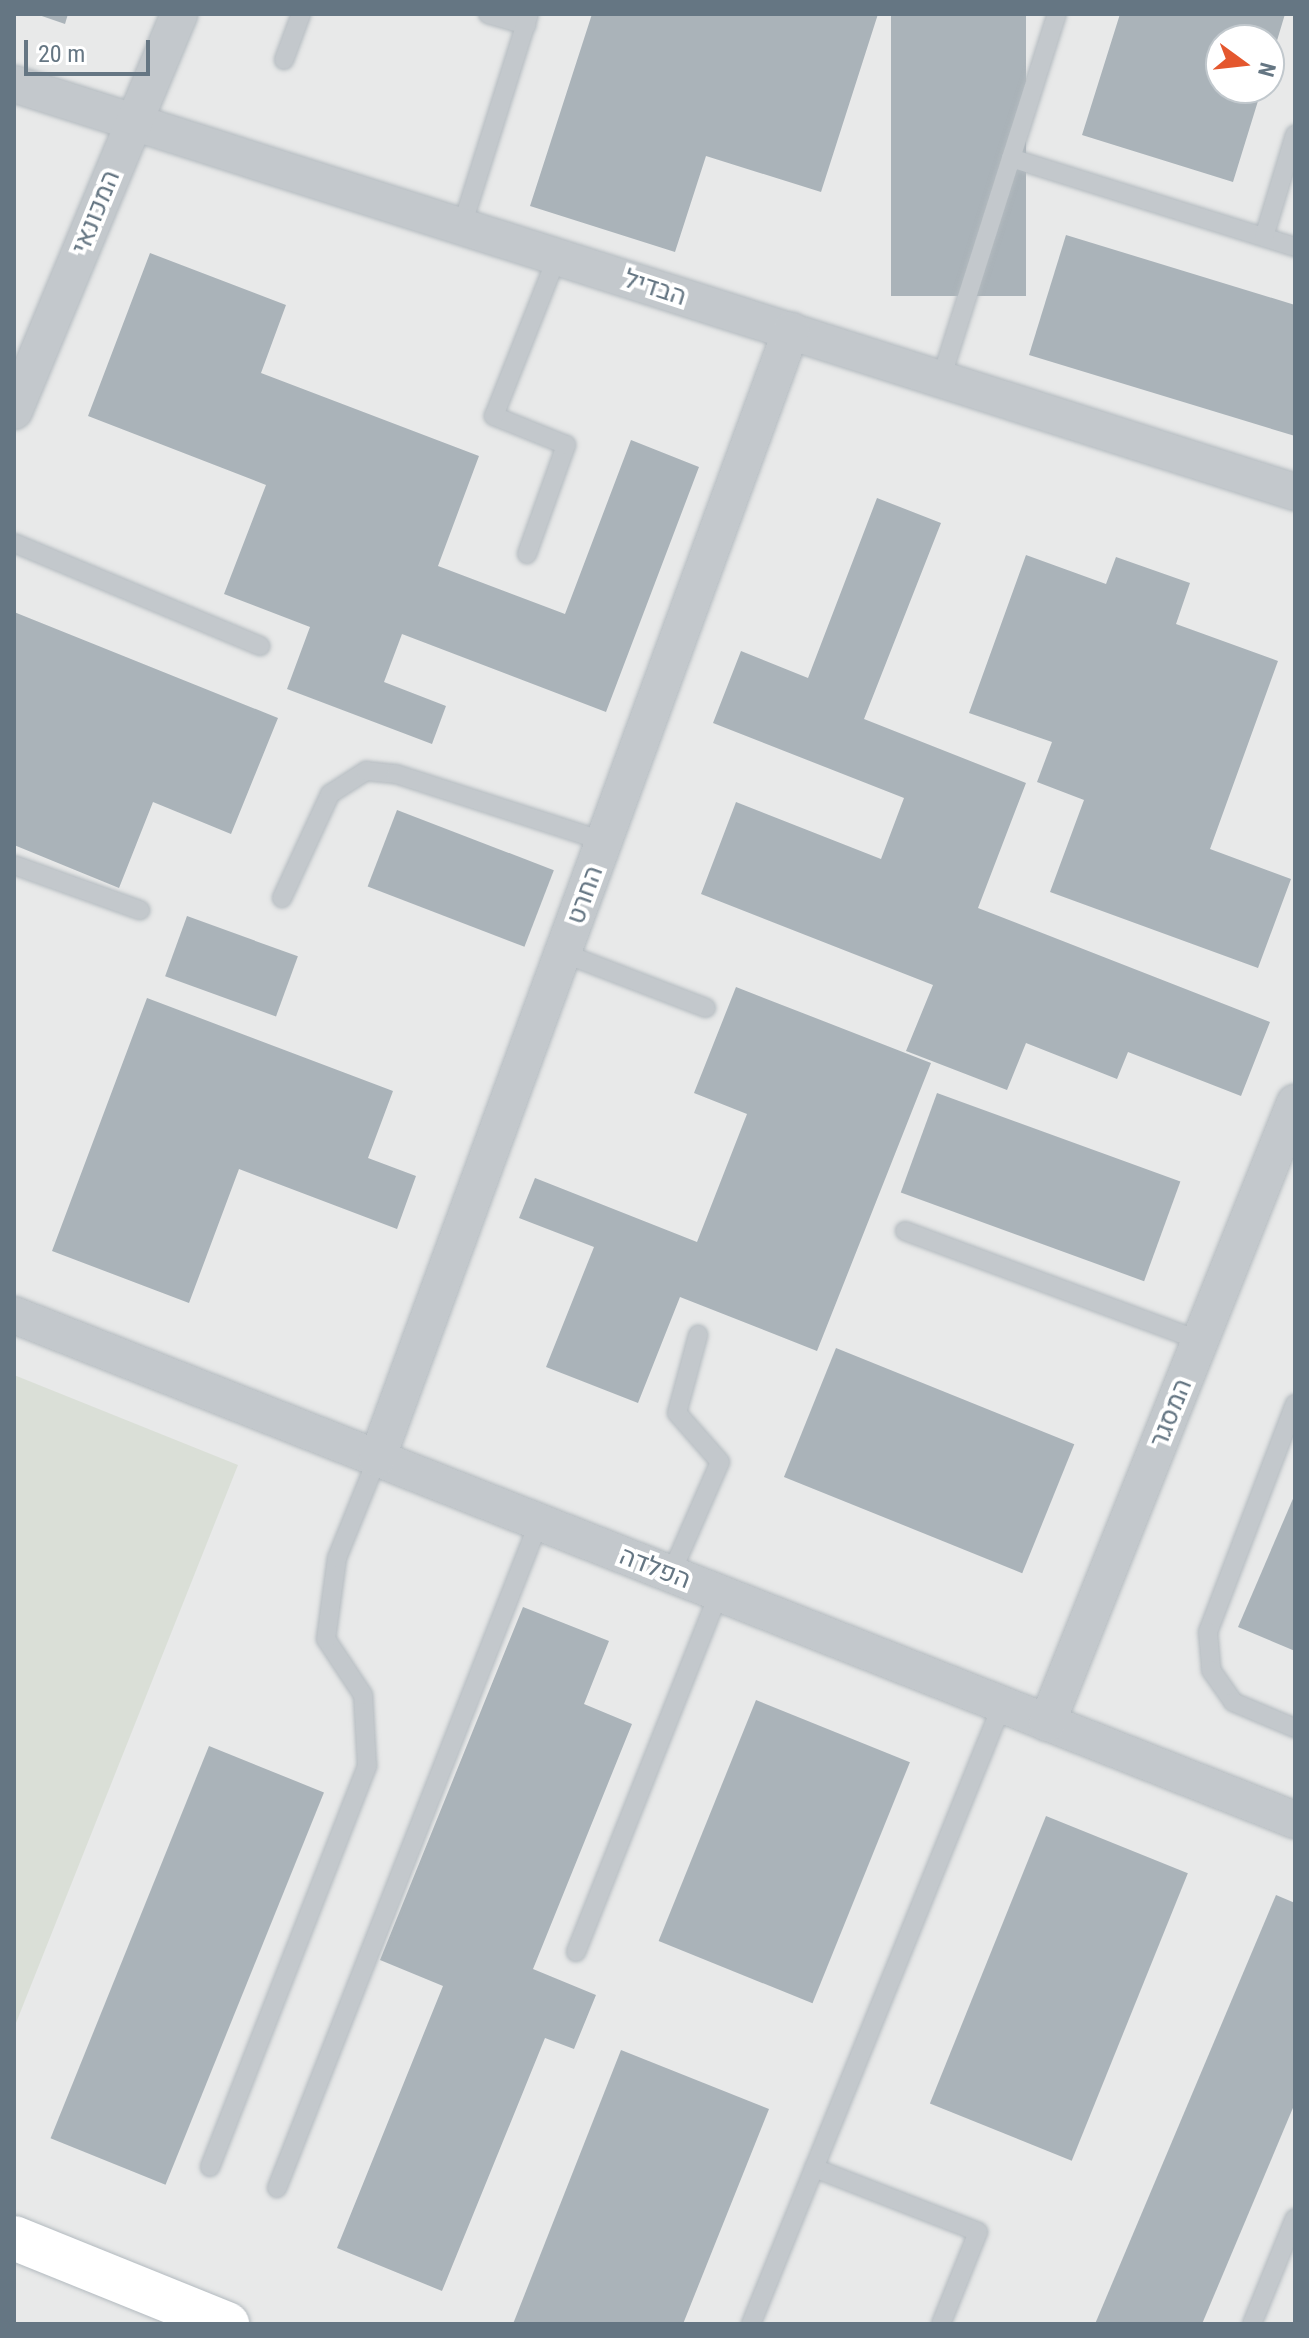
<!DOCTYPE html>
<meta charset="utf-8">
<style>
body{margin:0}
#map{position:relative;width:1309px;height:2338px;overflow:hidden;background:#fafaf8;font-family:"Roboto Condensed",Heebo,sans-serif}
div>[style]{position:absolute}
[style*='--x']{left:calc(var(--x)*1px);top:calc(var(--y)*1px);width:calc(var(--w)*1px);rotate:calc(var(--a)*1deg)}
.built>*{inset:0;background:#e8e9e9}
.green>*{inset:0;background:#dadfd7}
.building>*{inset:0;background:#aab3b9;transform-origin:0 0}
.roads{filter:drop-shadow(0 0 2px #b3babf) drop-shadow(0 0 2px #b3babf)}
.lane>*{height:18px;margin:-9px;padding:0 9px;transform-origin:9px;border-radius:9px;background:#c3c8cc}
.street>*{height:36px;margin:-18px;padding:0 18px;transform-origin:18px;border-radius:18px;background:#c3c8cc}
.secondary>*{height:44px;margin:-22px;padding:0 22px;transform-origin:22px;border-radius:22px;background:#fff}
span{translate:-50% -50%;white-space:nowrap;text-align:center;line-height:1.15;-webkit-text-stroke:8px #fff;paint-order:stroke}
.street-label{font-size:26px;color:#657683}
.frame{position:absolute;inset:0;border:16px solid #657683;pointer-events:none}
.north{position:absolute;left:1205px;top:24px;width:80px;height:80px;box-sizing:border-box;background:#fff;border:2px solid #c1c8cd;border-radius:50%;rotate:105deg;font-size:22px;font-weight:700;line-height:32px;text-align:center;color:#657683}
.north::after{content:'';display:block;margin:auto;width:28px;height:36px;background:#e4572e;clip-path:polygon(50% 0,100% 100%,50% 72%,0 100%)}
.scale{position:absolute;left:24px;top:40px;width:126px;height:36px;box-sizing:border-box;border:4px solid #657683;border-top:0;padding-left:10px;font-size:24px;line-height:28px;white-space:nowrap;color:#657683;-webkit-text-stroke:6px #fff;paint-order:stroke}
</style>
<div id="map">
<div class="built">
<div style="clip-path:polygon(evenodd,14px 14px,1295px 14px,1295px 2324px,14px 2324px,14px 14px,1221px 40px,1269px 40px,1269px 88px,1221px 88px,1221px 40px)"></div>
</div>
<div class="green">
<div style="clip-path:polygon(14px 1375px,238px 1465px,14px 2028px)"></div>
</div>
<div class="building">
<div style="clip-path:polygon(36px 14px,68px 14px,65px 24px)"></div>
<div style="clip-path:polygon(592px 14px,878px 14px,821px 192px,706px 156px,675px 252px,530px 206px)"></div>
<div style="left:891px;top:14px;width:135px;height:282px"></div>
<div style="clip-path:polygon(1120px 14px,1285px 14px,1270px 64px,1269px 40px,1221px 40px,1221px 88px,1262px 88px,1233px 182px,1082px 135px)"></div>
<div style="clip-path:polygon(1066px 235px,1295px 305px,1295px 436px,1029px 355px)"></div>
<div style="clip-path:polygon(150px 253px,286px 305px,261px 373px,479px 456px,438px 566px,565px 614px,631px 440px,699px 467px,606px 712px,402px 634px,384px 682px,446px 706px,432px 744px,287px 689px,310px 627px,224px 594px,266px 485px,88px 416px)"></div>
<div style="clip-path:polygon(877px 498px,941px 523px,864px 719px,1026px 783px,978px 908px,1270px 1022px,1241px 1096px,1128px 1052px,1117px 1079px,1026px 1043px,1007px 1090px,906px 1051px,933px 985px,701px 894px,736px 802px,881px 859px,904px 798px,713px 723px,741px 651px,808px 678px)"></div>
<div style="clip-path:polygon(1026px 555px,1106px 584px,1116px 557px,1190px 583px,1176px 624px,1278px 661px,1210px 849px,1291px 879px,1258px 968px,1050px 892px,1084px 800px,1037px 782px,1052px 742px,969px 713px)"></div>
<div style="clip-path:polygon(14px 612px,278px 718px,231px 834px,153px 802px,119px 888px,14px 845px)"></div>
<div style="left:397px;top:810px;width:168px;height:82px;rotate:21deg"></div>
<div style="left:187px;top:916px;width:118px;height:64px;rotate:20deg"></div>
<div style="clip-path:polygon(736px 987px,931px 1063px,817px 1351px,680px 1297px,638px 1403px,546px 1367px,594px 1247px,519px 1218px,535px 1178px,697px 1242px,747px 1114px,694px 1093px)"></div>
<div style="clip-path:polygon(147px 998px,393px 1091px,368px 1158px,416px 1176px,397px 1229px,239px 1169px,189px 1303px,52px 1251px)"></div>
<div style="left:937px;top:1093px;width:259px;height:106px;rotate:20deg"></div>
<div style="left:836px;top:1348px;width:257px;height:139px;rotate:22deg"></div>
<div style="clip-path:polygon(1295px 1494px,1295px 1651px,1238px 1627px)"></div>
<div style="clip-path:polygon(523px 1607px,609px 1641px,584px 1704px,632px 1724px,533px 1969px,596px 1995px,574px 2049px,545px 2038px,442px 2291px,337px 2248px,443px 1986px,380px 1960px)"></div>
<div style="left:756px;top:1700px;width:166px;height:260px;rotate:22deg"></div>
<div style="left:209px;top:1746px;width:124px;height:423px;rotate:22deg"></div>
<div style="left:1046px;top:1816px;width:153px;height:310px;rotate:22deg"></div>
<div style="clip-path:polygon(1276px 1895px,1295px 1903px,1295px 2103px,1202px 2324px,1095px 2324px)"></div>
<div style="clip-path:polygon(621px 2050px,769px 2109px,683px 2324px,513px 2324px)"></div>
</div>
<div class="roads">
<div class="lane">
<div style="--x:488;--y:14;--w:40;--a:16"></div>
<div style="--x:284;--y:60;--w:49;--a:-69.7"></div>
<div style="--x:1011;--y:158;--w:298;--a:17.4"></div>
<div style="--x:462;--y:226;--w:222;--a:-72.5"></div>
<div style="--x:1264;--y:237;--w:107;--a:-73.1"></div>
<div style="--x:941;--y:379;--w:383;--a:-72.4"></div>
<div style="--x:14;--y:543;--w:267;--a:22.7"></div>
<div style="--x:527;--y:554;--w:116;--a:-70.3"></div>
<div style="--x:566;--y:445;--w:78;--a:-158.1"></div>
<div style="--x:494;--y:416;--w:171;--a:-68.4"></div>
<div style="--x:14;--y:865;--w:134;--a:19.7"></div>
<div style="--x:282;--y:898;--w:115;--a:-65.2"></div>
<div style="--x:330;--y:794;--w:43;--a:-32.6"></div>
<div style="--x:366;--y:771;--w:30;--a:6"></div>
<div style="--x:396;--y:774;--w:219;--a:17.9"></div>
<div style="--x:563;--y:953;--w:153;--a:21"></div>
<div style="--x:905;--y:1231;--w:315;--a:20.4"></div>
<div style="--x:1295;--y:1404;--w:244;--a:110.9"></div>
<div style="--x:1208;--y:1632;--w:38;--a:85"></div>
<div style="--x:1211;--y:1670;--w:39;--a:55"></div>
<div style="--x:1233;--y:1702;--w:67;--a:22.8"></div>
<div style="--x:671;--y:1574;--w:122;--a:-66.4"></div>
<div style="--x:720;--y:1462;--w:65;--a:-131.3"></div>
<div style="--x:677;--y:1413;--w:81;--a:-74.9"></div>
<div style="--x:576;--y:1952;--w:386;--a:-68.3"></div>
<div style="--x:210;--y:2167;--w:431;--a:-68.6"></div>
<div style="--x:367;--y:1766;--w:71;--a:-93.2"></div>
<div style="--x:363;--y:1695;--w:67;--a:-123.5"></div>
<div style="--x:326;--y:1639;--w:82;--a:-82.3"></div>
<div style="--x:337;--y:1558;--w:107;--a:-68"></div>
<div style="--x:814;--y:2168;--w:176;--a:21.3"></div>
<div style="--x:978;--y:2232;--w:99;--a:111.9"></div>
<div style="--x:277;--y:2188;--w:716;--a:-68.53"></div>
<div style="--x:751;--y:2324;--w:668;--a:-67.93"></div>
<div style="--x:1252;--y:2324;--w:114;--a:-67.9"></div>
</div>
<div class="street">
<div style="--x:14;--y:84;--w:1344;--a:17.67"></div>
<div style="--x:14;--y:411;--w:430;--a:-67.4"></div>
<div style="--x:14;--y:1315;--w:1377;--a:21.52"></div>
<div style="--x:377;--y:1459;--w:1202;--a:-69.85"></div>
<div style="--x:1047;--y:1723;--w:668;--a:-68.2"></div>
</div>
<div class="secondary">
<div style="--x:14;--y:2238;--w:230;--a:22"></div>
</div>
</div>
<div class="street-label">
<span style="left:96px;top:212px;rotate:-68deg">המכונאי</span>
<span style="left:655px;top:288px;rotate:18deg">הבדיל</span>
<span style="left:585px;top:895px;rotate:-70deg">החרט</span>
<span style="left:1171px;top:1413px;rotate:-68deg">המסגר</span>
<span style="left:655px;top:1568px;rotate:21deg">הפלדה</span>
</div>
<div class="frame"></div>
<div class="north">N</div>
<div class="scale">20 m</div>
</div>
